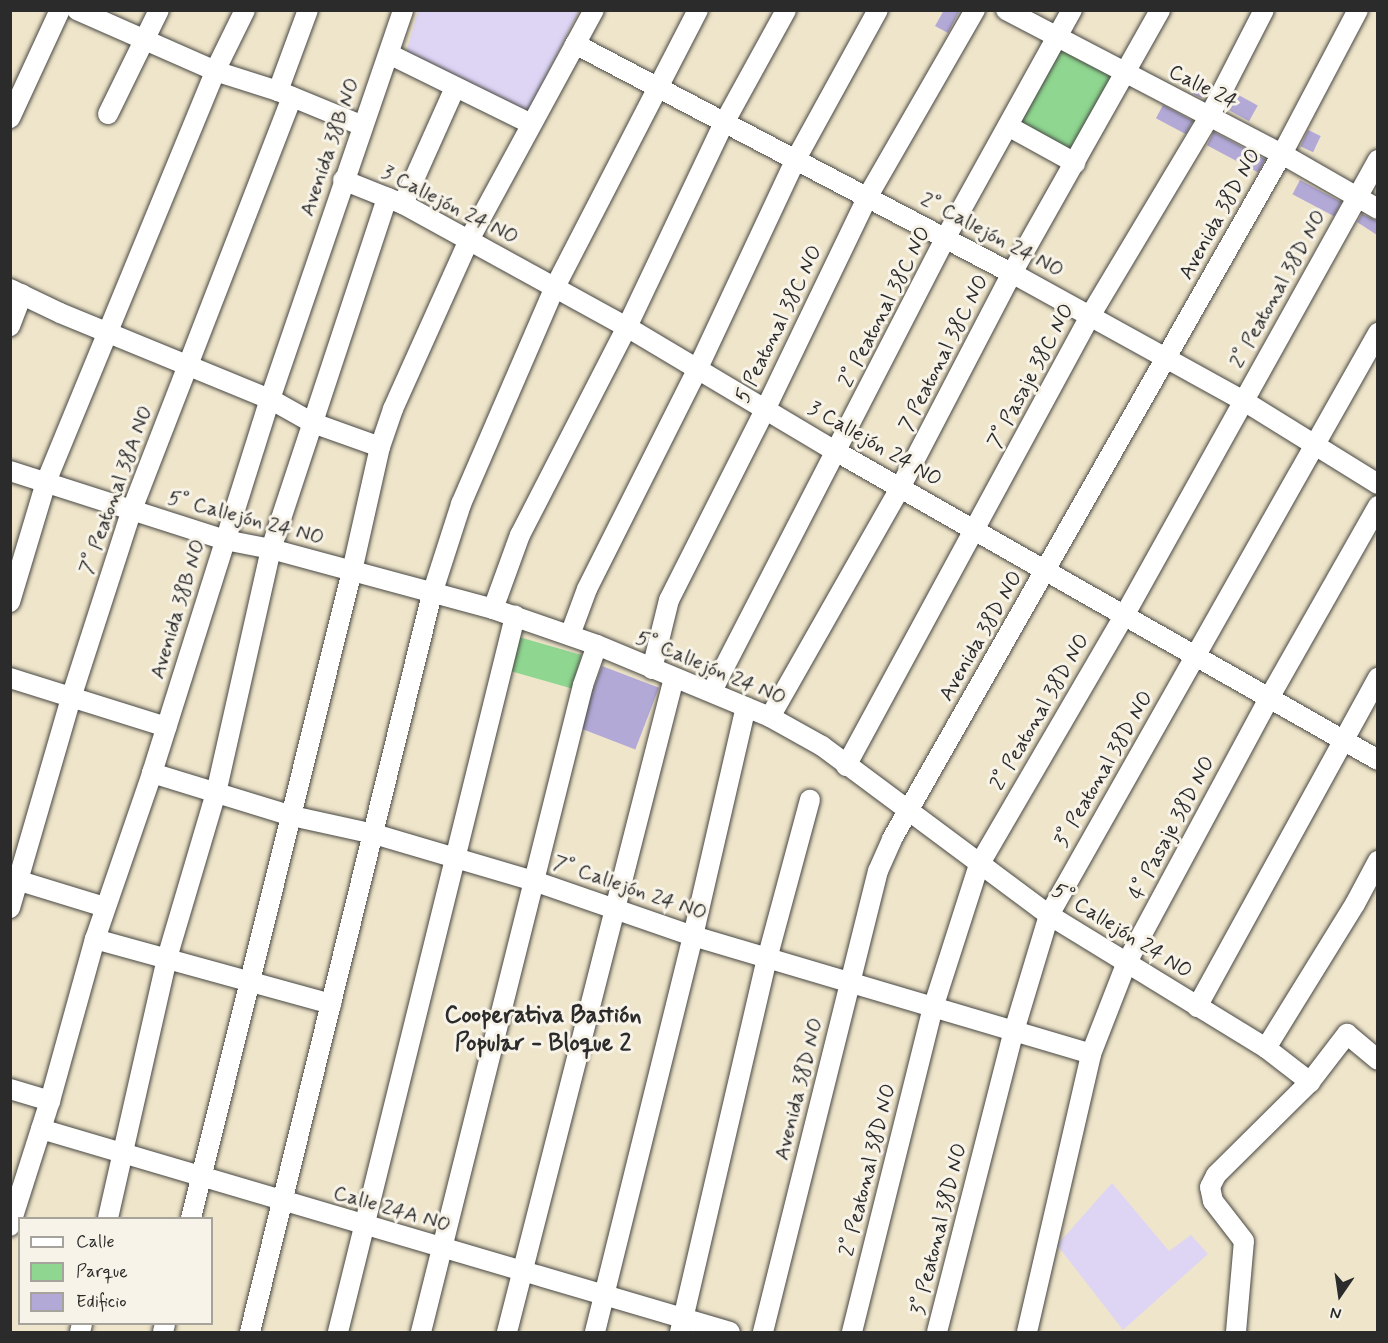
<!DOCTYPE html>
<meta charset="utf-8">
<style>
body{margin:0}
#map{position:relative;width:1388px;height:1343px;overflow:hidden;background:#efe5ca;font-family:Mynerve,sans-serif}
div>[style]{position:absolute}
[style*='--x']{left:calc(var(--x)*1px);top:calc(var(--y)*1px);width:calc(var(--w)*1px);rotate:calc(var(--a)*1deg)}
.built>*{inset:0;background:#ded5f5}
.green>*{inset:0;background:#8fd791;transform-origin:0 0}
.building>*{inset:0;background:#b3a9d7;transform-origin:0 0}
.roads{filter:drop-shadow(0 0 2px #484743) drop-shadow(0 0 2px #484743)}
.minor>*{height:20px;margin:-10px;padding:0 10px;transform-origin:10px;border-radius:10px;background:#fff}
span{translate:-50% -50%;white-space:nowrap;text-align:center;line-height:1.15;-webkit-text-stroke:6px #f7f3e8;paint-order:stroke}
.street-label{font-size:21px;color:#2b2b2b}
.quarter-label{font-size:24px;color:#2b2b2b;font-weight:700}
.frame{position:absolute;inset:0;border:12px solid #2b2b2b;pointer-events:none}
.legend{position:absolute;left:18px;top:1217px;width:195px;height:108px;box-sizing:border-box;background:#f7f3e8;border:2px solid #a5a39c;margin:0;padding:8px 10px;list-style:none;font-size:18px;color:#2b2b2b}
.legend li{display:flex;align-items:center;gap:12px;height:30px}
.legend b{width:30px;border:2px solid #a5a39c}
.north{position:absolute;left:1310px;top:1265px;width:60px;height:60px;-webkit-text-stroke:4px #f7f3e8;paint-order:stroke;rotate:193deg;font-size:16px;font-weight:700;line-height:24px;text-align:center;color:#2b2b2b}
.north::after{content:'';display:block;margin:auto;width:21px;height:27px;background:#2b2b2b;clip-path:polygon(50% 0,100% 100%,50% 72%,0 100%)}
</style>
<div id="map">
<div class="built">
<div style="clip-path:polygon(418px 11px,579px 11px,528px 111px,406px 53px)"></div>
<div style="clip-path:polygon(1112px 1183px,1169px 1251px,1191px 1235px,1208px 1254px,1123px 1330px,1057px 1245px)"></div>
</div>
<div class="green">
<div style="left:1059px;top:45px;width:66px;height:89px;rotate:27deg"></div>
<div style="left:519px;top:637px;width:65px;height:35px;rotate:16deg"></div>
</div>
<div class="building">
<div style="clip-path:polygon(944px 10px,960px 10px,948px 33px,935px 26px)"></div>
<div style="left:1199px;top:79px;width:11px;height:16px;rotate:27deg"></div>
<div style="left:1235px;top:93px;width:26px;height:18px;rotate:29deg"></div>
<div style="left:1163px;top:105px;width:34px;height:15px;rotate:28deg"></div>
<div style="left:1308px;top:130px;width:14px;height:18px;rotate:25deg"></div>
<div style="left:1214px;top:132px;width:58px;height:15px;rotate:28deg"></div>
<div style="left:1300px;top:180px;width:47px;height:16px;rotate:28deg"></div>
<div style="clip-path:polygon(1362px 214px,1377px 221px,1377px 235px,1357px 222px)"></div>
<div style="left:602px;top:666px;width:61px;height:66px;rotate:21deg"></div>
</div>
<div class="roads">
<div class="minor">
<div style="--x:77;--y:10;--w:151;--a:23.8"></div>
<div style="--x:215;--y:71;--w:66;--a:17.6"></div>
<div style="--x:278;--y:91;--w:92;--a:22.4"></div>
<div style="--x:1006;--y:10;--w:311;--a:27.6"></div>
<div style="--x:1282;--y:154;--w:111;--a:29.8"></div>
<div style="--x:575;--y:44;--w:493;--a:27.7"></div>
<div style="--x:1012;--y:273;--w:265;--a:28.9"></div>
<div style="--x:1244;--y:401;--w:158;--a:31.8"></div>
<div style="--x:389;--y:54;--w:158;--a:26.2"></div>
<div style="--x:278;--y:91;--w:86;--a:-69.7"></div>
<div style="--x:108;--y:114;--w:116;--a:-63.9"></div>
<div style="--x:10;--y:118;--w:119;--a:-65.2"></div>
<div style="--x:1008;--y:126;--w:77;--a:28.9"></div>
<div style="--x:343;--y:180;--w:65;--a:21.8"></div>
<div style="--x:403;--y:204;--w:256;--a:28.8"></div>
<div style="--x:627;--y:327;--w:244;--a:30.8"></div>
<div style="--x:837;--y:452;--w:623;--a:29.65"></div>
<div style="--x:403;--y:204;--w:127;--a:-65.9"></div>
<div style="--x:10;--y:289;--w:55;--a:25.6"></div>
<div style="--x:60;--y:313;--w:227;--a:22.3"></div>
<div style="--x:270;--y:399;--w:49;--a:29.2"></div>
<div style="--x:313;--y:423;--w:71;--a:19.7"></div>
<div style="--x:10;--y:326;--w:34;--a:-69"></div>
<div style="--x:10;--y:471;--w:226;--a:17.8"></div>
<div style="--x:225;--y:540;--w:47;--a:11.1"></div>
<div style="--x:271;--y:549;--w:230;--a:15.1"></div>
<div style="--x:493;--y:609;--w:110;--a:19.1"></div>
<div style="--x:597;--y:645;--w:187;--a:22.6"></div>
<div style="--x:770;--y:717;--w:60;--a:29.1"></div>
<div style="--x:822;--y:746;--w:283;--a:36.7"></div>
<div style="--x:1049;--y:915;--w:255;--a:31.5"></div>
<div style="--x:1266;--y:1048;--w:56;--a:37.7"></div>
<div style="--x:10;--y:602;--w:125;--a:-73.3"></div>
<div style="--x:46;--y:482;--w:444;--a:-67.6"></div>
<div style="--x:215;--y:71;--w:68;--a:-63.8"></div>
<div style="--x:493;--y:609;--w:79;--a:-70"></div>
<div style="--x:520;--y:535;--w:234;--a:-62.8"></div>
<div style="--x:627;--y:327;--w:226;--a:-64.6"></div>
<div style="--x:724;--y:123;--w:129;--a:-61.2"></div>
<div style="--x:570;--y:635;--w:49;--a:-69.7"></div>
<div style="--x:587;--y:589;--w:247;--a:-63.3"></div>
<div style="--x:698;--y:368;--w:231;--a:-64.9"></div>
<div style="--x:796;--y:159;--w:170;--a:-61.2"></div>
<div style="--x:652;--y:669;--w:71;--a:-76.2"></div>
<div style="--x:669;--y:600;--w:215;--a:-63.2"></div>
<div style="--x:766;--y:408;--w:235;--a:-64.3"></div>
<div style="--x:868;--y:196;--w:215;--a:-60.1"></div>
<div style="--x:10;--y:678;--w:164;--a:17.4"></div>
<div style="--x:712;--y:691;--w:511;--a:-62.73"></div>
<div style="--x:946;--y:237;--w:260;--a:-61"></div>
<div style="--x:770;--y:717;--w:263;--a:-60.4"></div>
<div style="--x:900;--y:488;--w:242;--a:-62.5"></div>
<div style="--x:1012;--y:273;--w:302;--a:-60.6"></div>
<div style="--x:846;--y:766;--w:512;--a:-61.53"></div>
<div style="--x:1090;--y:316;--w:232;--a:-59.1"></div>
<div style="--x:1209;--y:117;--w:120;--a:-62.8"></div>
<div style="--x:152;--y:773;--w:146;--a:17.1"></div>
<div style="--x:292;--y:816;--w:84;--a:12.4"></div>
<div style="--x:374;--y:834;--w:167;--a:16.4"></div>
<div style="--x:534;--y:881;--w:168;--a:19.1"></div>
<div style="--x:693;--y:936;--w:415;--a:16.5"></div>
<div style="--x:10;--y:878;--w:99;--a:17"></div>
<div style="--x:10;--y:908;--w:219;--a:-73.8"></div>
<div style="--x:71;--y:698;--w:195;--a:-72.1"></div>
<div style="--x:131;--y:512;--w:445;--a:-68.8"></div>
<div style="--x:95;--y:939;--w:245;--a:15.4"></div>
<div style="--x:1197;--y:1007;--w:376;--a:-61.2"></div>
<div style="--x:1266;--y:1048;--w:169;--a:-58.3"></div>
<div style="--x:1355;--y:904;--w:49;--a:-61.9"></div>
<div style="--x:10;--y:1089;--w:42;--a:16.7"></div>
<div style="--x:41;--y:1129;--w:718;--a:16.42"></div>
<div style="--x:108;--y:1218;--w:267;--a:-77.2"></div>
<div style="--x:167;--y:958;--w:172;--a:-73.5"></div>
<div style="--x:216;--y:793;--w:250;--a:-77.3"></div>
<div style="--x:271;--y:549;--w:370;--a:-71.7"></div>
<div style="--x:191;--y:1218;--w:667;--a:-76.03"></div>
<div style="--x:352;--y:571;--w:127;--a:-77.3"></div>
<div style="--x:380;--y:447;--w:40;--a:-71.1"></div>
<div style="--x:393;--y:409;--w:185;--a:-65.8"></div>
<div style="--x:469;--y:240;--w:262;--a:-61.5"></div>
<div style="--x:10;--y:1226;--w:131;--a:-72.3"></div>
<div style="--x:50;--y:1101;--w:168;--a:-74.5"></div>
<div style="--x:95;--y:939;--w:176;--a:-71"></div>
<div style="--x:152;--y:773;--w:392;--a:-72.5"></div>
<div style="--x:270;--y:399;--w:411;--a:-71.1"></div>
<div style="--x:80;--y:1332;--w:8;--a:-76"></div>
<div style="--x:163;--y:1332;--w:8;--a:-76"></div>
<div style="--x:250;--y:1332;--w:760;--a:-76.15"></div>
<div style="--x:432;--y:594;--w:95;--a:-72.1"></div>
<div style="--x:461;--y:504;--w:236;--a:-66.6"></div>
<div style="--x:555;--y:287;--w:312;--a:-62.7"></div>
<div style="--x:338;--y:1332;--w:738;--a:-76.11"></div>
<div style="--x:421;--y:1332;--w:667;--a:-75.94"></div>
<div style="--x:583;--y:685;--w:42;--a:-70.7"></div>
<div style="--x:507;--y:1332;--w:675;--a:-75.68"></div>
<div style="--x:595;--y:1332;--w:408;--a:-76.1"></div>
<div style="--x:693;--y:936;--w:235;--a:-77"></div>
<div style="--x:680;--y:1332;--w:383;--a:-76.9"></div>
<div style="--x:767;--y:959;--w:165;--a:-74.9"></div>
<div style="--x:763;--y:1332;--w:475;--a:-76"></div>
<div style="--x:878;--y:871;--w:35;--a:-66"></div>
<div style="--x:892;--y:839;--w:788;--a:-60.35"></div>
<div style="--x:1282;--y:154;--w:163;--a:-62.2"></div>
<div style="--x:852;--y:1332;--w:334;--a:-76"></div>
<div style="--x:933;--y:1008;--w:150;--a:-72.2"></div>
<div style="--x:979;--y:865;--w:288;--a:-59.8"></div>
<div style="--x:1124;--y:616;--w:522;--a:-60.88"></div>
<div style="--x:937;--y:1332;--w:311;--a:-75.7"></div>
<div style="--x:1014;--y:1031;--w:121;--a:-73.2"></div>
<div style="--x:1049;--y:915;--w:669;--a:-60.52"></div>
<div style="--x:1027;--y:1332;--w:285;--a:-77"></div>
<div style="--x:1091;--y:1054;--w:97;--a:-68.7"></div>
<div style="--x:1126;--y:964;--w:302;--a:-61.7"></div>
<div style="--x:1269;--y:698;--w:221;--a:-60.4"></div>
<div style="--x:1236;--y:1332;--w:91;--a:-85"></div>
<div style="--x:1244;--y:1241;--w:51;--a:-127.8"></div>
<div style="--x:1213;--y:1201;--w:14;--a:-102"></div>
<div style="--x:1210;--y:1187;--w:13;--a:-63"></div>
<div style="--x:1216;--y:1175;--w:132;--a:-44.7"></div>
<div style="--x:1310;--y:1082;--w:61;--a:-52.4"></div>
<div style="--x:1347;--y:1034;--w:40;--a:40"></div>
</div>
</div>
<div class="street-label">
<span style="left:1203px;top:87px;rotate:27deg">Calle 24</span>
<span style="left:330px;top:147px;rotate:-71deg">Avenida 38B NO</span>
<span style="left:450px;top:205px;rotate:27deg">3 Callejón 24 NO</span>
<span style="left:1220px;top:214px;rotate:-61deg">Avenida 38D NO</span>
<span style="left:992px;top:235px;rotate:28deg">2° Callejón 24 NO</span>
<span style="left:1278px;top:289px;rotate:-61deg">2° Peatonal 38D NO</span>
<span style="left:885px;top:307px;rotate:-63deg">2° Peatonal 38C NO</span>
<span style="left:779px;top:324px;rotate:-64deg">5 Peatonal 38C NO</span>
<span style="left:944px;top:353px;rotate:-63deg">7 Peatonal 38C NO</span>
<span style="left:1031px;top:376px;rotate:-62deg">7° Pasaje 38C NO</span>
<span style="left:875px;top:444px;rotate:30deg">3 Callejón 24 NO</span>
<span style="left:116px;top:490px;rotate:-70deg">7° Peatonal 38A NO</span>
<span style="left:246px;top:518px;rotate:15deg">5° Callejón 24 NO</span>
<span style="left:178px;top:609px;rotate:-73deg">Avenida 38B NO</span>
<span style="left:981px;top:636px;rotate:-60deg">Avenida 38D NO</span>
<span style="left:711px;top:668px;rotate:23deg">5° Callejón 24 NO</span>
<span style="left:1040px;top:712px;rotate:-60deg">2° Peatonal 38D NO</span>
<span style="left:1104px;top:769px;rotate:-60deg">3° Peatonal 38D NO</span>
<span style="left:1172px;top:828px;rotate:-62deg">4° Pasaje 38D NO</span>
<span style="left:630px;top:888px;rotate:19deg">7° Callejón 24 NO</span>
<span style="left:1122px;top:931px;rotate:32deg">5° Callejón 24 NO</span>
<span style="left:799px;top:1089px;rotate:-76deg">Avenida 38D NO</span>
<span style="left:868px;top:1170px;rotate:-76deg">2° Peatonal 38D NO</span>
<span style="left:392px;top:1209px;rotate:16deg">Calle 24A NO</span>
<span style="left:939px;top:1229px;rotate:-76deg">3° Peatonal 38D NO</span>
</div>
<div class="quarter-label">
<span style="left:543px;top:1030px">Cooperativa Bastión<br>Popular - Bloque 2</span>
</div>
<div class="frame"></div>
<ul class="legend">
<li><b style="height:8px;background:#fff"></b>Calle</li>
<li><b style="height:16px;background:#8fd791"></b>Parque</li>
<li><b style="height:16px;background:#b3a9d7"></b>Edificio</li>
</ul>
<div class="north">N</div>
</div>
